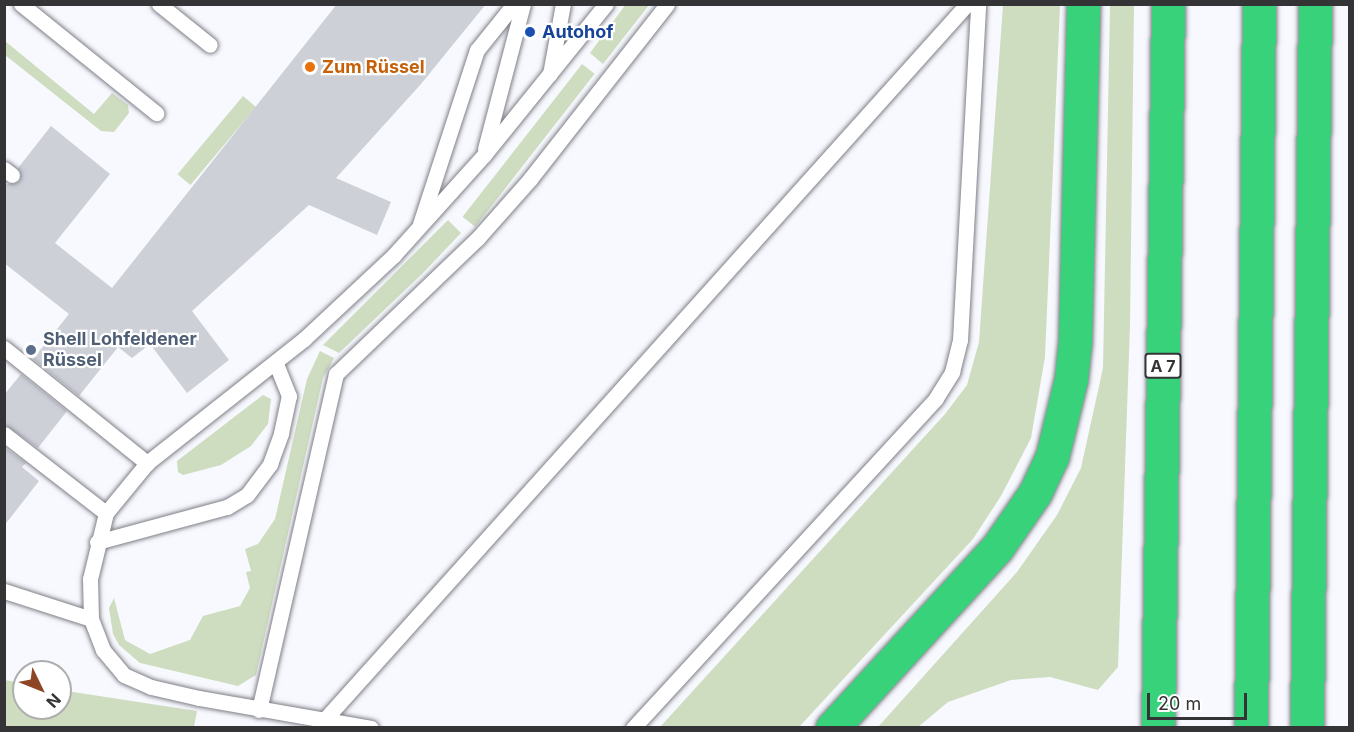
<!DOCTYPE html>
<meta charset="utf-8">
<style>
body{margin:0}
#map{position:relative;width:1354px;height:732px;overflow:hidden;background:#f8f9fe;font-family:Inter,sans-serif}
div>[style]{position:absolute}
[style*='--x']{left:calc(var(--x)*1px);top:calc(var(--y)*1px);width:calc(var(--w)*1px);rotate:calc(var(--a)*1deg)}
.green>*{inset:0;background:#cedcc0;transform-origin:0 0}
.building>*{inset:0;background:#ced0d8}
.roads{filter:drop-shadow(0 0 2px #7e7f87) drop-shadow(0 0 2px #7e7f87)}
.lane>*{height:15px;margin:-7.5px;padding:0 7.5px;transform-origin:7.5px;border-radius:7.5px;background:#fff}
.highway>*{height:33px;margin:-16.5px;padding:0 16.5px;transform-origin:16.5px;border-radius:16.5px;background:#38d27b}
.dots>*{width:16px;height:16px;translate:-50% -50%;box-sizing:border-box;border:3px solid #fff;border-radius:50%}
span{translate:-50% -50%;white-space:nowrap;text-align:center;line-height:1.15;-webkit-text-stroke:4.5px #fff;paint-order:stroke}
.shield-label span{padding:2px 4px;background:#fff;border:2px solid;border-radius:4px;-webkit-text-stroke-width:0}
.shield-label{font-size:16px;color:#343437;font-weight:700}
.transit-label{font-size:18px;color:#164399;font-weight:700}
.left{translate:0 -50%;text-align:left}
.food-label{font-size:18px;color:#c56008;font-weight:700}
.service-label{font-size:18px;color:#4e5e75;font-weight:700}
.frame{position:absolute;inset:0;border:6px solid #343437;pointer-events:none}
.north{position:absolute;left:12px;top:660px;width:60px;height:60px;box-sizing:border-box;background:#fff;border:2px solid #aeaeaf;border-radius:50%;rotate:133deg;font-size:16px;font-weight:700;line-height:24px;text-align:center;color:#343437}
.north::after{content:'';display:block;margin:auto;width:21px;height:27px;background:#8d4525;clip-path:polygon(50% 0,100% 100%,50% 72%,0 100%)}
.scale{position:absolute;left:1147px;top:693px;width:100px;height:27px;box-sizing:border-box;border:3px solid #343437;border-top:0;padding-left:8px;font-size:18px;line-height:21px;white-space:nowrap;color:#343437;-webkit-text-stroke:4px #fff;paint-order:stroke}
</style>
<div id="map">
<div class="green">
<div style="clip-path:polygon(626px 4px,649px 5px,603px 64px,590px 53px)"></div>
<div style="clip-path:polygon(1003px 5px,1060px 5px,1045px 357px,1031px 438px,1001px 496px,973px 539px,799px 727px,660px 727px,945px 414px,967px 385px,979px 342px)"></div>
<div style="clip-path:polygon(1110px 5px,1134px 5px,1130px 325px,1118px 667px,1098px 690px,1050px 677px,1011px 680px,948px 702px,918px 727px,878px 727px,1017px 572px,1057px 515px,1081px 468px,1103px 368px)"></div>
<div style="clip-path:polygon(5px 41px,94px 114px,112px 93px,128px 105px,129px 113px,114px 132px,101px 131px,5px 55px)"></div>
<div style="left:582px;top:64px;width:16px;height:194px;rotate:38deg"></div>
<div style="left:243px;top:96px;width:17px;height:102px;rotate:40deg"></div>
<div style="clip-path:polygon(448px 220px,461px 233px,423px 273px,339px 353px,323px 345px)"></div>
<div style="clip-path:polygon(320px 351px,334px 358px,323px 378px,256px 675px,238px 686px,140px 663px,119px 645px,113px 634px,109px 608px,114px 598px,125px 640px,150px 654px,190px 640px,203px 616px,240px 606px,250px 588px,246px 572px,251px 571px,245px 549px,258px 544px,275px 519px,307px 379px)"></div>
<div style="clip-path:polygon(263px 395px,271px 399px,268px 424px,251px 446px,221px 465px,183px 475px,178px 472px,177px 461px)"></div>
<div style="clip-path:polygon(4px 680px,24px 683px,24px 708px,60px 708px,60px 690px,197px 711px,194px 727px,5px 727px)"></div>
</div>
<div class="building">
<div style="clip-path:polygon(337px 4px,486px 4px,421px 84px,336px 178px,391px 202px,377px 235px,309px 205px,192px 311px,229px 360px,187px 393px,150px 344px,132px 358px,118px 347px,79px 396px,33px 359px,69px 314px,4px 263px,4px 185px,19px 181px,18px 168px,51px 126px,110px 174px,55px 243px,112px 288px)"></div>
<div style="clip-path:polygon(21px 374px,67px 411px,38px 448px,4px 424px,4px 395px)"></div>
<div style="clip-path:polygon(4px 447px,26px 463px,22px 467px,39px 481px,4px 526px)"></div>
</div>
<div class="roads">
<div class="lane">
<div style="--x:21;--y:4;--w:174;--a:38.9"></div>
<div style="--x:159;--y:4;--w:65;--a:38.8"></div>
<div style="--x:550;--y:74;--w:71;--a:-79.5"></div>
<div style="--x:485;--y:149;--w:150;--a:-75.3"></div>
<div style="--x:4;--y:169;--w:10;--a:37"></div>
<div style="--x:420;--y:224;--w:183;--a:-71.9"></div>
<div style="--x:477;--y:50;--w:59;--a:-51.2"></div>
<div style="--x:4;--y:348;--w:184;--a:38.8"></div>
<div style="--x:4;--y:434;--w:129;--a:37.8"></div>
<div style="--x:97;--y:542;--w:135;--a:-15.1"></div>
<div style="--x:227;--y:507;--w:23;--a:-31"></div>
<div style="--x:247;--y:495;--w:39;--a:-53"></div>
<div style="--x:270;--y:464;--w:33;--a:-70"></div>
<div style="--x:281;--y:433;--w:38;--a:-78"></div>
<div style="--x:289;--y:396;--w:35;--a:-112"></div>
<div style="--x:4;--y:591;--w:91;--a:17.8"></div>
<div style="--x:259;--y:710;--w:345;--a:-77.1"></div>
<div style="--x:336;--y:374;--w:195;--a:-43.8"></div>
<div style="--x:477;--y:239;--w:80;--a:-48.5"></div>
<div style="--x:530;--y:179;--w:222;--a:-51.9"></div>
<div style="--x:326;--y:718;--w:960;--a:-48.08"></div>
<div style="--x:371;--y:728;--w:175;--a:-170.1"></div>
<div style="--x:199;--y:698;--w:49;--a:-167.1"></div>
<div style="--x:151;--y:687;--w:30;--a:-156"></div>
<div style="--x:124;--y:675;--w:33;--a:-130"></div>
<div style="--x:103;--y:650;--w:33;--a:-111"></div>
<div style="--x:91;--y:619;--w:40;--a:-91.4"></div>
<div style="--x:90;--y:579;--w:68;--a:-76.4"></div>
<div style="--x:106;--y:513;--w:65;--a:-50.6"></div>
<div style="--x:147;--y:463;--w:200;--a:-38.3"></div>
<div style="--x:304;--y:339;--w:123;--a:-43"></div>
<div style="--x:394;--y:255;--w:135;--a:-48"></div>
<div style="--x:484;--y:155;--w:194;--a:-51.1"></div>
<div style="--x:633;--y:728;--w:448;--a:-47.4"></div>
<div style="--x:936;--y:398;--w:31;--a:-58"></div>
<div style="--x:952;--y:372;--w:33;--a:-76"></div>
<div style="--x:960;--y:340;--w:336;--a:-86.9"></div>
</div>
<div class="highway">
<div style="--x:832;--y:728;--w:244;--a:-47.5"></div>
<div style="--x:997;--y:548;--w:67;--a:-55.4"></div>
<div style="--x:1035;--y:493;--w:40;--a:-65"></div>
<div style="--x:1052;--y:457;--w:80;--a:-76.3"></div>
<div style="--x:1071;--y:379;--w:39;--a:-84"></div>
<div style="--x:1075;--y:340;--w:336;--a:-88.6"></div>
<div style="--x:1158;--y:728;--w:724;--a:-89.21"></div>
<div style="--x:1251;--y:728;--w:724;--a:-89.37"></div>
<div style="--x:1307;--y:728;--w:724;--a:-89.37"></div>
</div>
</div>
<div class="dots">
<div style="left:530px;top:32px;background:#1a4fb4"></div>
<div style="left:310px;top:67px;background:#e8710a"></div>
<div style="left:31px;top:350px;background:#5c6f8a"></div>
</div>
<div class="shield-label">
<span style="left:1163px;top:366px">A 7</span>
</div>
<div class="transit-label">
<span class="left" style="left:542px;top:32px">Autohof</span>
</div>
<div class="food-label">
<span class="left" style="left:322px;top:67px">Zum Rüssel</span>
</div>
<div class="service-label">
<span class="left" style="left:43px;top:350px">Shell Lohfeldener<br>Rüssel</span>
</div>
<div class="frame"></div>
<div class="north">N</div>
<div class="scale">20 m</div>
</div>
